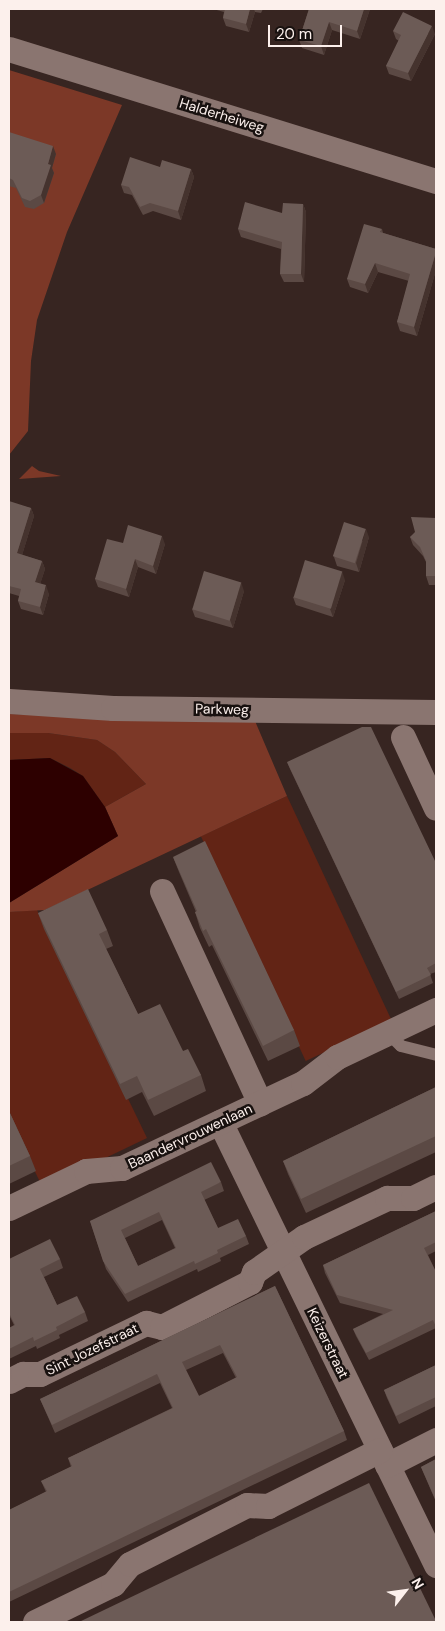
<!DOCTYPE html>
<style>
body{margin:0}
#map{position:relative;width:445px;height:1631px;overflow:hidden;background:#372521;font-family:"DM Sans",sans-serif}
div>[style]{position:absolute}
[style*='--x']{left:calc(var(--x)*1px);top:calc(var(--y)*1px);width:calc(var(--w)*1px);rotate:calc(var(--a)*1deg)}
.green>*{inset:0;background:#622415;transform-origin:0 0}
.forest>*{inset:0;background:#7c3827}
.water>*{inset:0;background:#2d0000}
.lane>*{height:12px;margin:-6px;padding:0 6px;transform-origin:6px;border-radius:6px;background:#8a7570}
.street>*{height:25px;margin:-12.5px;padding:0 12.5px;transform-origin:12.5px;border-radius:12.5px;background:#8a7570}
.wall>*{inset:0;background:#5b4944}
.shaded-wall>*{inset:0;background:#45332e}
.building>*{inset:0;background:#6c5b56;transform-origin:0 0}
span{translate:-50% -50%;white-space:nowrap;text-align:center;line-height:1.15;-webkit-text-stroke:5px #18110f;paint-order:stroke}
.street-label{font-size:14px;color:#fcf0ec}
.frame{position:absolute;inset:0;border:10px solid #fcf0ec;pointer-events:none}
.north{position:absolute;left:380px;top:1566px;width:50px;height:50px;-webkit-text-stroke:4px #18110f;paint-order:stroke;rotate:60deg;font-size:14px;font-weight:700;line-height:20px;text-align:center;color:#fcf0ec}
.north::after{content:'';display:block;margin:auto;width:18px;height:22px;background:#fcf0ec;clip-path:polygon(50% 0,100% 100%,50% 72%,0 100%)}
.scale{position:absolute;left:268px;top:25px;width:74px;height:22px;box-sizing:border-box;border:2px solid #fcf0ec;border-top:0;padding-left:6px;font-size:15px;line-height:18px;white-space:nowrap;color:#fcf0ec;-webkit-text-stroke:4px #18110f;paint-order:stroke}
</style>
<div id="map">
<div class="green">
<div style="clip-path:polygon(9px 733px,48px 733px,97px 740px,115px 752px,146px 784px,105px 807px,83px 776px,70px 768px,50px 758px,9px 760px)"></div>
<div style="left:287px;top:796px;width:248px;height:95px;rotate:65deg"></div>
<div style="clip-path:polygon(37px 910px,147px 1138px,43px 1188px,9px 1119px,9px 912px)"></div>
</div>
<div class="forest">
<div style="clip-path:polygon(9px 70px,122px 105px,67px 232px,37px 320px,31px 361px,28px 431px,9px 455px)"></div>
<div style="clip-path:polygon(32px 466px,39px 471px,61px 476px,19px 479px)"></div>
<div style="clip-path:polygon(9px 714px,255px 721px,287px 796px,45px 910px,9px 912px,9px 903px,118px 836px,105px 807px,146px 784px,115px 752px,97px 740px,48px 733px,9px 733px)"></div>
</div>
<div class="water">
<div style="clip-path:polygon(50px 758px,83px 776px,105px 807px,118px 836px,9px 903px,9px 760px)"></div>
</div>
<div class="lane">
<div style="--x:388;--y:1033;--w:18;--a:45"></div>
<div style="--x:401;--y:1046;--w:36;--a:14"></div>
</div>
<div class="street">
<div style="--x:9;--y:49;--w:447;--a:17.2"></div>
<div style="--x:9;--y:701;--w:104;--a:3.9"></div>
<div style="--x:113;--y:708;--w:323;--a:0.7"></div>
<div style="--x:403;--y:737;--w:78;--a:65.1"></div>
<div style="--x:162;--y:891;--w:234;--a:65.2"></div>
<div style="--x:220;--y:1122;--w:493;--a:64"></div>
<div style="--x:9;--y:1208;--w:85;--a:-25.7"></div>
<div style="--x:86;--y:1171;--w:36;--a:-5"></div>
<div style="--x:122;--y:1168;--w:200;--a:-25.2"></div>
<div style="--x:303;--y:1083;--w:43;--a:-37.4"></div>
<div style="--x:337;--y:1057;--w:110;--a:-25.4"></div>
<div style="--x:9;--y:1381;--w:16;--a:-27"></div>
<div style="--x:23;--y:1374;--w:17;--a:0"></div>
<div style="--x:40;--y:1374;--w:118;--a:-25.7"></div>
<div style="--x:146;--y:1323;--w:16;--a:14"></div>
<div style="--x:162;--y:1327;--w:99;--a:-27.1"></div>
<div style="--x:250;--y:1282;--w:11;--a:-68"></div>
<div style="--x:254;--y:1272;--w:61;--a:-35"></div>
<div style="--x:304;--y:1237;--w:92;--a:-25.2"></div>
<div style="--x:387;--y:1198;--w:26;--a:0"></div>
<div style="--x:413;--y:1198;--w:25;--a:-26"></div>
<div style="--x:387;--y:1465;--w:55;--a:-27"></div>
<div style="--x:35;--y:1622;--w:87;--a:-26"></div>
<div style="--x:113;--y:1584;--w:26;--a:-50"></div>
<div style="--x:130;--y:1564;--w:131;--a:-26.8"></div>
<div style="--x:247;--y:1505;--w:21;--a:3"></div>
<div style="--x:268;--y:1506;--w:125;--a:-26.6"></div>
</div>
<div class="wall">
<div style="clip-path:polygon(213px 9px,263px 9px,261px 13px,255px 12px,249px 32px,226px 26px,223px 18px,224px 12px)"></div>
<div style="clip-path:polygon(309px 9px,370px 9px,360px 39px,332px 30px,324px 55px,302px 48px,299px 40px)"></div>
<div style="clip-path:polygon(393px 31px,435px 34px,411px 81px,389px 74px,386px 66px,399px 41px,396px 39px)"></div>
<div style="clip-path:polygon(9px 132px,56px 154px,52px 168px,54px 173px,44px 203px,34px 209px,25px 207px,16px 188px,9px 186px)"></div>
<div style="clip-path:polygon(160px 167px,191px 169px,194px 177px,181px 220px,153px 211px,143px 215px,132px 195px,124px 193px,121px 185px)"></div>
<div style="clip-path:polygon(303px 204px,306px 212px,304px 282px,284px 282px,280px 274px,281px 249px,241px 237px,238px 229px,282px 213px)"></div>
<div style="clip-path:polygon(382px 229px,383px 233px,436px 249px,436px 270px,417px 336px,400px 331px,397px 322px,409px 281px,378px 272px,368px 293px,350px 287px,347px 279px)"></div>
<div style="clip-path:polygon(9px 503px,31px 508px,34px 516px,22px 555px,42px 561px,45px 569px,40px 584px,49px 594px,43px 615px,21px 609px,18px 601px,19px 596px,9px 593px)"></div>
<div style="clip-path:polygon(436px 518px,436px 585px,429px 585px,426px 576px,426px 562px,423px 556px,413px 545px,410px 537px)"></div>
<div style="clip-path:polygon(369px 537px,359px 572px,337px 566px,334px 557px)"></div>
<div style="clip-path:polygon(123px 543px,165px 544px,156px 574px,138px 567px,129px 597px,98px 587px,95px 579px)"></div>
<div style="clip-path:polygon(345px 580px,333px 617px,296px 605px,293px 597px)"></div>
<div style="clip-path:polygon(244px 591px,233px 628px,195px 617px,192px 609px)"></div>
<div style="clip-path:polygon(287px 762px,436px 863px,436px 972px,430px 974px,433px 983px,399px 999px,290px 769px)"></div>
<div style="clip-path:polygon(173px 857px,294px 1030px,300px 1046px,268px 1061px,212px 945px,209px 947px,200px 928px,195px 912px,196px 912px,179px 872px)"></div>
<div style="clip-path:polygon(38px 913px,107px 930px,113px 946px,106px 949px,138px 1014px,183px 1051px,201px 1075px,206px 1091px,154px 1116px,142px 1092px,126px 1100px,44px 929px)"></div>
<div style="clip-path:polygon(436px 1087px,436px 1152px,306px 1213px,288px 1174px,283px 1161px)"></div>
<div style="clip-path:polygon(9px 1111px,30px 1156px,36px 1171px,9px 1184px)"></div>
<div style="clip-path:polygon(evenodd,221px 1182px,224px 1191px,204px 1200px,218px 1228px,246px 1236px,249px 1244px,220px 1258px,221px 1261px,198px 1272px,197px 1269px,128px 1302px,106px 1269px,90px 1221px,221px 1182px,162px 1220px,175px 1248px,138px 1266px,125px 1238px,162px 1220px)"></div>
<div style="clip-path:polygon(436px 1211px,436px 1251px,428px 1255px,436px 1272px,436px 1329px,436px 1328px,369px 1360px,356px 1336px,353px 1329px,383px 1314px,340px 1303px,325px 1273px,323px 1265px)"></div>
<div style="clip-path:polygon(9px 1259px,60px 1259px,63px 1268px,44px 1277px,57px 1305px,85px 1312px,88px 1321px,59px 1335px,60px 1338px,37px 1349px,36px 1346px,9px 1359px,9px 1328px,14px 1325px,9px 1315px)"></div>
<div style="clip-path:polygon(evenodd,275px 1286px,344px 1431px,347px 1440px,9px 1602px,9px 1510px,46px 1492px,41px 1481px,71px 1467px,68px 1458px,172px 1408px,160px 1383px,55px 1433px,40px 1399px,275px 1286px,223px 1353px,236px 1378px,199px 1396px,186px 1370px,223px 1353px)"></div>
<div style="clip-path:polygon(436px 1365px,436px 1406px,399px 1424px,387px 1398px,384px 1390px)"></div>
<div style="clip-path:polygon(436px 1459px,436px 1502px,421px 1467px)"></div>
</div>
<div class="shaded-wall">
<div style="clip-path:polygon(250px 9px,254px 9px,255px 12px,249px 32px,246px 24px)"></div>
<div style="clip-path:polygon(364px 9px,370px 9px,360px 39px,357px 31px)"></div>
<div style="clip-path:polygon(329px 22px,332px 30px,324px 55px,321px 46px)"></div>
<div style="clip-path:polygon(432px 26px,435px 34px,411px 81px,408px 73px)"></div>
<div style="clip-path:polygon(53px 146px,56px 154px,52px 168px,54px 173px,44px 203px,41px 195px,48px 164px)"></div>
<div style="clip-path:polygon(191px 169px,194px 177px,181px 220px,178px 211px)"></div>
<div style="clip-path:polygon(303px 204px,306px 212px,304px 282px,301px 274px)"></div>
<div style="clip-path:polygon(436px 252px,436px 270px,417px 336px,414px 327px)"></div>
<div style="clip-path:polygon(375px 263px,378px 272px,368px 293px,365px 284px)"></div>
<div style="clip-path:polygon(31px 508px,34px 516px,20px 562px,17px 553px)"></div>
<div style="clip-path:polygon(366px 529px,369px 537px,359px 572px,356px 563px)"></div>
<div style="clip-path:polygon(162px 536px,165px 544px,156px 574px,153px 566px)"></div>
<div style="clip-path:polygon(135px 559px,138px 567px,129px 597px,126px 589px)"></div>
<div style="clip-path:polygon(42px 561px,45px 569px,38px 591px,35px 582px)"></div>
<div style="clip-path:polygon(342px 571px,345px 580px,333px 617px,330px 609px)"></div>
<div style="clip-path:polygon(241px 582px,244px 591px,233px 628px,230px 620px)"></div>
<div style="clip-path:polygon(46px 585px,49px 594px,43px 615px,40px 607px)"></div>
</div>
<div class="building">
<div style="clip-path:polygon(225px 9px,250px 9px,246px 24px,223px 18px)"></div>
<div style="clip-path:polygon(309px 9px,364px 9px,357px 31px,329px 22px,321px 46px,299px 40px)"></div>
<div style="clip-path:polygon(403px 12px,432px 26px,408px 73px,386px 66px,401px 35px,393px 31px)"></div>
<div style="clip-path:polygon(9px 132px,53px 146px,48px 164px,51px 165px,41px 195px,30px 201px,22px 198px,13px 180px,9px 178px)"></div>
<div style="clip-path:polygon(130px 157px,160px 167px,162px 160px,191px 169px,178px 211px,150px 203px,140px 207px,129px 187px,121px 185px)"></div>
<div style="clip-path:polygon(245px 202px,282px 213px,283px 203px,303px 204px,301px 274px,280px 274px,282px 242px,238px 229px)"></div>
<div style="clip-path:polygon(364px 224px,382px 229px,380px 232px,436px 249px,436px 252px,414px 327px,397px 322px,410px 274px,375px 263px,365px 284px,347px 279px)"></div>
<div style="clip-path:polygon(9px 501px,31px 508px,17px 553px,42px 561px,35px 582px,46px 585px,40px 607px,18px 601px,21px 589px,9px 586px)"></div>
<div style="clip-path:polygon(411px 517px,436px 518px,436px 576px,426px 576px,426px 561px,420px 547px,410px 537px,415px 532px)"></div>
<div style="left:344px;top:522px;width:23px;height:36px;rotate:18deg"></div>
<div style="clip-path:polygon(128px 525px,162px 536px,153px 566px,135px 559px,126px 589px,95px 579px,107px 539px,123px 543px)"></div>
<div style="left:305px;top:560px;width:39px;height:39px;rotate:17deg"></div>
<div style="left:204px;top:571px;width:39px;height:40px;rotate:17deg"></div>
<div style="clip-path:polygon(362px 727px,371px 727px,436px 863px,436px 963px,427px 968px,431px 975px,396px 992px,287px 762px)"></div>
<div style="clip-path:polygon(205px 841px,294px 1030px,263px 1046px,206px 929px,203px 931px,195px 912px,197px 911px,173px 857px)"></div>
<div style="clip-path:polygon(88px 889px,107px 930px,99px 934px,138px 1014px,160px 1004px,183px 1051px,188px 1049px,201px 1075px,148px 1100px,137px 1076px,120px 1084px,38px 913px)"></div>
<div style="clip-path:polygon(436px 1087px,436px 1136px,301px 1199px,283px 1161px)"></div>
<div style="clip-path:polygon(9px 1111px,30px 1156px,9px 1166px)"></div>
<div style="clip-path:polygon(evenodd,211px 1162px,221px 1182px,201px 1192px,218px 1228px,238px 1219px,246px 1236px,217px 1250px,218px 1253px,195px 1264px,194px 1261px,125px 1294px,103px 1261px,90px 1221px,211px 1162px,159px 1212px,176px 1248px,138px 1266px,121px 1230px,159px 1212px)"></div>
<div style="clip-path:polygon(436px 1211px,436px 1242px,424px 1248px,436px 1272px,436px 1327px,433px 1320px,366px 1353px,353px 1329px,393px 1310px,337px 1295px,323px 1265px)"></div>
<div style="clip-path:polygon(50px 1239px,60px 1259px,40px 1269px,57px 1305px,77px 1296px,85px 1312px,56px 1327px,57px 1330px,34px 1341px,33px 1337px,9px 1349px,9px 1328px,15px 1325px,9px 1313px,9px 1259px)"></div>
<div style="clip-path:polygon(evenodd,275px 1286px,344px 1431px,9px 1592px,9px 1510px,47px 1491px,41px 1481px,72px 1466px,68px 1458px,173px 1408px,157px 1374px,52px 1425px,40px 1399px,275px 1286px,220px 1345px,237px 1377px,199px 1396px,182px 1362px,220px 1345px)"></div>
<div style="clip-path:polygon(436px 1365px,436px 1397px,396px 1416px,384px 1390px)"></div>
<div style="clip-path:polygon(436px 1459px,436px 1501px,421px 1467px)"></div>
<div style="clip-path:polygon(369px 1483px,436px 1621px,432px 1622px,79px 1622px)"></div>
</div>
<div class="street-label">
<span style="left:222px;top:115px;rotate:17deg">Halderheiweg</span>
<span style="left:222px;top:709px;rotate:1deg">Parkweg</span>
<span style="left:190px;top:1136px;rotate:-25deg">Baandervrouwenlaan</span>
<span style="left:328px;top:1343px;rotate:64deg">Keizerstraat</span>
<span style="left:92px;top:1349px;rotate:-26deg">Sint Jozefstraat</span>
</div>
<div class="frame"></div>
<div class="north">N</div>
<div class="scale">20 m</div>
</div>
